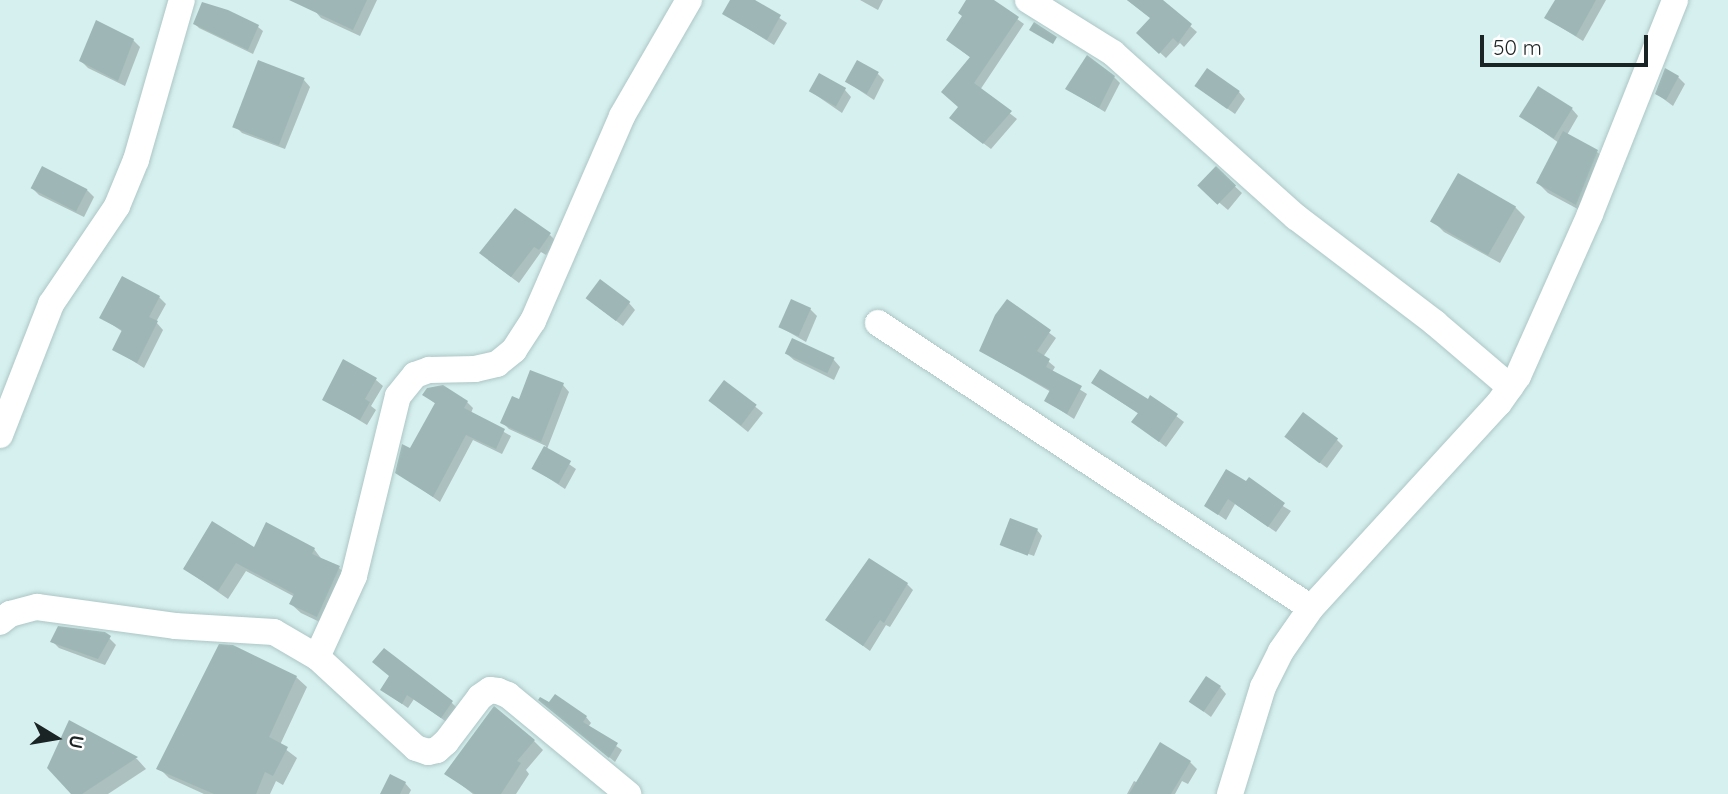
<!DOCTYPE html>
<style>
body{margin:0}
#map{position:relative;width:1728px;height:794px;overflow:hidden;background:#d6f0ef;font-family:Quicksand,sans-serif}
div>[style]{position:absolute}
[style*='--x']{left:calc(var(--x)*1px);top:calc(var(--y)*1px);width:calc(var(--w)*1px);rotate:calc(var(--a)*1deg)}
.shadow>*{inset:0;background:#0003}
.building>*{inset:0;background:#9eb7b6;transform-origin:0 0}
.roads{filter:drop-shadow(0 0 2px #adc6c6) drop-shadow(0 0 2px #adc6c6)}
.street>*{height:26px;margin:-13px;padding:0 13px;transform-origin:13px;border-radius:13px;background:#fff}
span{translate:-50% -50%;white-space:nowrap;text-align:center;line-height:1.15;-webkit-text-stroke:7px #fff;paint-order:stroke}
.north{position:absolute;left:21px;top:703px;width:70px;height:70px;-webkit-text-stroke:5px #fff;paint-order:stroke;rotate:101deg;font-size:19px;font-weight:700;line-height:28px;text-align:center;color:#1b2424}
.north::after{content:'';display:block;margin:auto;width:24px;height:32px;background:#1b2424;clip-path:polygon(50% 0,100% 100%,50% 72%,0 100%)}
.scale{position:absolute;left:1480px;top:35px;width:168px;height:32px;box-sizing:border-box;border:4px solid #1b2424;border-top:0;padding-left:9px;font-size:21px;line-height:24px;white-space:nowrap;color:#1b2424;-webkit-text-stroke:5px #fff;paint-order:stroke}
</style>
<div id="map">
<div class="shadow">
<div style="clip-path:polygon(320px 0,377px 0,360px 36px,321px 18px,315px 11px)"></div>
<div style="clip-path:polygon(732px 0,752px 0,787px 23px,774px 45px,725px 14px)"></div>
<div style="clip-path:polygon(860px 0,883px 0,878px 10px)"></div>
<div style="clip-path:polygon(968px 0,991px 0,1024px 24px,980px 90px,1017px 119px,991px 149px,958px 124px,971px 58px,948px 40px,964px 16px)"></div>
<div style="clip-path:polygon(1127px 0,1160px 0,1197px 32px,1184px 47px,1180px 43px,1166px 58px,1139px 33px,1152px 19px)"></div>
<div style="clip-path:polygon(1557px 0,1606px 0,1583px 41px,1546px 18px)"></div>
<div style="clip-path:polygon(202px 4px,258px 27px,263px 31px,253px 54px,199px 28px,195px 24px)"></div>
<div style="clip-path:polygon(133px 40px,140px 47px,125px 86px,88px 68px,81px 61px)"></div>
<div style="clip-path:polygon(878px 74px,884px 80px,874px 100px,847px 82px)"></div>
<div style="clip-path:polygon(1114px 77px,1120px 83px,1105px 112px,1067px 89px)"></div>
<div style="clip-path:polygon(1678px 77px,1685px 84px,1673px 106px,1657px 94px)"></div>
<div style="clip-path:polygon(304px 80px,310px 87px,285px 149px,242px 133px,235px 126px)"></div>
<div style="clip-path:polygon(845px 90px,851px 97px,842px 113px,810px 91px)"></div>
<div style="clip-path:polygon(1204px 92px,1239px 92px,1245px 99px,1235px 114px)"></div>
<div style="clip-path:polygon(1572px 109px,1578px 116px,1567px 135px,1597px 152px,1608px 162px,1587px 214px,1548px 193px,1538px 183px,1559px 143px,1521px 116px)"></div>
<div style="clip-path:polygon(1216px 169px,1242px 193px,1228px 210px,1208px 193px)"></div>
<div style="clip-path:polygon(33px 189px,87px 190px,94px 197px,84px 217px,39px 195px)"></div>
<div style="clip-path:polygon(1515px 207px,1525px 217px,1500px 263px,1444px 232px,1433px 221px)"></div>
<div style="clip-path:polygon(550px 235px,556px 241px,546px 255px,541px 252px,519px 283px,488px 260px)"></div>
<div style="clip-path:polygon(159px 297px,166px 304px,156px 322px,163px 330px,144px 368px,114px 349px,123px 332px,101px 317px)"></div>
<div style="clip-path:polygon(1007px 301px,1056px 338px,1043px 357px,1055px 367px,1052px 372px,1087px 394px,1074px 419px,1046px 401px,1051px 392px,981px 351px)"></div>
<div style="clip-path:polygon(629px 303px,635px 310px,623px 326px,594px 304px)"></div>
<div style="clip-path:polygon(810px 309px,817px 316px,806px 342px,780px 327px)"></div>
<div style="clip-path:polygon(787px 354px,834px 360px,840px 367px,834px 380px,794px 360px)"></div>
<div style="clip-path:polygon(376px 380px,383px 386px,371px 406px,376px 410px,367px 425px,324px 399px)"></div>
<div style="clip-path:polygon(725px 382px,763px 413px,748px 432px,717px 407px)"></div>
<div style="clip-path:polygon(1093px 383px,1148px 401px,1151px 397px,1184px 422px,1166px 447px,1134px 422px,1139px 414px)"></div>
<div style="clip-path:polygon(563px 385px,569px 392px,547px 449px,576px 469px,565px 489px,533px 468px,546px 446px,509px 429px,503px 423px,520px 401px)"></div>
<div style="clip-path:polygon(424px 395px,467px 402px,473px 408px,471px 413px,511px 436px,502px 454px,473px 440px,440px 502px,397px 472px,436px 404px)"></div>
<div style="clip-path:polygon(1336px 439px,1343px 446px,1327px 468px,1293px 443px)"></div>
<div style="clip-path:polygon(1227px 472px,1291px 511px,1276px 532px,1235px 504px,1226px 520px,1206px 506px)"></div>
<div style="clip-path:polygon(267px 525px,314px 549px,323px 561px,339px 568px,349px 577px,326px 625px,301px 613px,291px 604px,295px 597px,246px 571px,228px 599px,185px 569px,254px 549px)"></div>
<div style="clip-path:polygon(1037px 530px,1042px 536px,1034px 556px,1001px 544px)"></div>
<div style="clip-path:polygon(907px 584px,913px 590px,890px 627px,886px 625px,870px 651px,828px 620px)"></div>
<div style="clip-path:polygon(109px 638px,116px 645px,105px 665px,59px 648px,52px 641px)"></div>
<div style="clip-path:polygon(296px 677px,307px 687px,280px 745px,297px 758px,283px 785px,276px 781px,270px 794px,204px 794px,169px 778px,159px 768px)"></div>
<div style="clip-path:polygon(1220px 687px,1226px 694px,1211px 717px,1191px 702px)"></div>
<div style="clip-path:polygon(382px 690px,452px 703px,458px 709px,448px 723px,414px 699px,408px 708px)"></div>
<div style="clip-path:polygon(546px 705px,586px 717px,591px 723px,588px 727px,622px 750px,615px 762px)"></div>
<div style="clip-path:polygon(70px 723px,137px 759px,146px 769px,108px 794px,73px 794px)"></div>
<div style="clip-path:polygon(534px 741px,543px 750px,526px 770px,529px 774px,516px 794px,473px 794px,446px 773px)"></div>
<div style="clip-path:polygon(1190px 762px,1197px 769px,1188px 784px,1182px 781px,1175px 794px,1127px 794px,1134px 781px,1138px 783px)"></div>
<div style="clip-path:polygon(405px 783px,411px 790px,409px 794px,382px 794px)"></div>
</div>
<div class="building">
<div style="clip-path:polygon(289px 0,367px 0,353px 30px)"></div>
<div style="clip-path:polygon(730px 0,755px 0,781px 15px,767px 40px,722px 14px)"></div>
<div style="clip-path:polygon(966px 0,994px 0,1019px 17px,974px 83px,1012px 111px,983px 144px,949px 118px,958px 107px,941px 92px,970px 57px,946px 40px,962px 16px,958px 13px)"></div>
<div style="clip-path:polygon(1127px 0,1163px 0,1192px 24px,1178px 43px,1173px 38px,1159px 54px,1136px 33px,1150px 18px)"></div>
<div style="clip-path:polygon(1555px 0,1596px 0,1576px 36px,1544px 18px)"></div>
<div style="clip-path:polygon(202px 2px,228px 10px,259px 25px,248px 50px,193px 24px)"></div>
<div style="clip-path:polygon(96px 20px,134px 39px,118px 81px,79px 61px)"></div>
<div style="clip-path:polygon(1034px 22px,1057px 37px,1053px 44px,1029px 30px)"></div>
<div style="clip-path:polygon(1087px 55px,1115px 76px,1099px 108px,1065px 89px)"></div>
<div style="left:258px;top:60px;width:50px;height:72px;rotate:21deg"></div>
<div style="left:857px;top:60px;width:25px;height:25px;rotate:29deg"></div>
<div style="left:1207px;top:68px;width:40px;height:22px;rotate:35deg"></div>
<div style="clip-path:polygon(1665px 68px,1679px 76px,1666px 100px,1655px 94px)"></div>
<div style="left:819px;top:73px;width:31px;height:21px;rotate:29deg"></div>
<div style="left:1538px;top:86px;width:41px;height:36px;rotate:32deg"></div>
<div style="clip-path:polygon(1563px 131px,1598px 150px,1576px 205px,1536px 183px)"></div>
<div style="left:42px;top:166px;width:51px;height:25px;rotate:27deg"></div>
<div style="left:1216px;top:166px;width:28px;height:27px;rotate:44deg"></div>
<div style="left:1458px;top:173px;width:67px;height:56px;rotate:30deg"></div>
<div style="clip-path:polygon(515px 208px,551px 233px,539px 250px,534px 247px,511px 277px,479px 253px)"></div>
<div style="clip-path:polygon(122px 276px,160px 296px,149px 317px,158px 321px,137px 363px,112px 350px,122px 330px,99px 318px)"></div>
<div style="left:600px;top:279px;width:38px;height:24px;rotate:37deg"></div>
<div style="left:791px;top:299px;width:22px;height:31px;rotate:24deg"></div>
<div style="clip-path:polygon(1007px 299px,1051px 330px,1037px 351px,1050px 359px,1046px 367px,1082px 386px,1067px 414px,1044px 401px,1050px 390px,979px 351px,995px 315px)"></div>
<div style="left:792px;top:338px;width:47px;height:17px;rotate:25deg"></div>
<div style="clip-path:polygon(343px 359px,377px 378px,365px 399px,370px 402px,360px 420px,322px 400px)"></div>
<div style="clip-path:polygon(1100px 369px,1148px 399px,1150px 395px,1178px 414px,1159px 442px,1131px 422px,1138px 413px,1091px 383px)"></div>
<div style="clip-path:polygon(530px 370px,564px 383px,541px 442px,500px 423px,512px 396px,519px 399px)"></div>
<div style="left:724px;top:380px;width:41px;height:26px;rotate:37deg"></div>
<div style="clip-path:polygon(443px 385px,468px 401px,464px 408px,505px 429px,496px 449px,466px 435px,433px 497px,395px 473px,402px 444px,410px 448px,435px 403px,422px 395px,427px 388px)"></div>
<div style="left:1303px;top:412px;width:44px;height:31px;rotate:37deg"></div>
<div style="left:544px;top:446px;width:31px;height:26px;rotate:29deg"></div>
<div style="clip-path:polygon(1226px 469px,1246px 481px,1249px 477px,1285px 503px,1268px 527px,1228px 499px,1218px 515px,1204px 506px)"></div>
<div style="left:1010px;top:518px;width:30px;height:29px;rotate:21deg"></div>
<div style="clip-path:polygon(212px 521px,254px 547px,266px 522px,315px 548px,312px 554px,340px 566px,317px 617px,289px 604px,294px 594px,236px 563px,218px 591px,183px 569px)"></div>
<div style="clip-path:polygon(869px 558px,908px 583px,884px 623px,880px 620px,863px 646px,825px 620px)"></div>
<div style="clip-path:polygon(58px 626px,105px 632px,111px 636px,98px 659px,50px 642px)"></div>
<div style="clip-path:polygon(219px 644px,233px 645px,297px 676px,269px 737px,288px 747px,273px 776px,265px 772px,256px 794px,214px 794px,156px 769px)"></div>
<div style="clip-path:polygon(384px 648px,453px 701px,441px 718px,407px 695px,402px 704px,380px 690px,389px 676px,372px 662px)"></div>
<div style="left:1206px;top:676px;width:18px;height:31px;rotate:34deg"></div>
<div style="clip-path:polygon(555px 694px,587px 716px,583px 722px,618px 743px,609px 758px,538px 700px,540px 697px,549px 702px)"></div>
<div style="clip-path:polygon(494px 706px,535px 740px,517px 761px,521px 763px,501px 794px,475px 794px,444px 774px)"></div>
<div style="clip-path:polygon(69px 720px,138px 757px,82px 794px,71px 794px,47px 768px)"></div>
<div style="clip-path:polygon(1160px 742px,1191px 761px,1171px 794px,1129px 794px)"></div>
<div style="clip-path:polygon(390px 774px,406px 782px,400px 794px,380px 794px)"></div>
</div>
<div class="roads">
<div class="street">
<div style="--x:1028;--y:0;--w:100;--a:31.9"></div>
<div style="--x:1113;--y:53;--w:246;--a:41.9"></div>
<div style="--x:1296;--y:217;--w:175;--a:37.3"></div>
<div style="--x:1435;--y:323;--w:99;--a:40.5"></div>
<div style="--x:878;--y:323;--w:518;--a:33.35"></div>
<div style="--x:0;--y:435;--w:141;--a:-68.7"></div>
<div style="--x:51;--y:304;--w:118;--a:-56"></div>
<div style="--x:117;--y:206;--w:50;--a:-67.6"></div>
<div style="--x:136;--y:160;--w:166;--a:-74"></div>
<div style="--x:0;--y:622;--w:13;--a:-39"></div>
<div style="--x:10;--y:614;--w:28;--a:-15"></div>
<div style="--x:37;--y:607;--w:139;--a:7.8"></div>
<div style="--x:175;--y:626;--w:99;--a:3.5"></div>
<div style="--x:274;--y:632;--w:50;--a:30.2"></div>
<div style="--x:317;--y:657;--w:134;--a:42.6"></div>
<div style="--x:416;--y:748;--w:13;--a:18"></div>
<div style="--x:428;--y:752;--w:9;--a:-13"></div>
<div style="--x:437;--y:750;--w:12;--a:-42"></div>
<div style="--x:446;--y:742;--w:56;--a:-52.9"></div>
<div style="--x:480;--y:697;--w:12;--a:-35"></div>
<div style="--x:490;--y:690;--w:8;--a:7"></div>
<div style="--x:498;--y:691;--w:11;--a:22"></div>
<div style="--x:508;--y:695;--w:156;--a:39.5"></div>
<div style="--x:317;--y:657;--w:89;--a:-65.4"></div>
<div style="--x:354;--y:576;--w:185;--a:-76.3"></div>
<div style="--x:398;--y:396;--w:27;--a:-51"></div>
<div style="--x:415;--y:375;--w:15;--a:-20"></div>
<div style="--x:429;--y:370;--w:46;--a:-1.2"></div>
<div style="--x:475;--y:369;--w:23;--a:-13"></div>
<div style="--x:497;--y:364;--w:22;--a:-39"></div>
<div style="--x:514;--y:350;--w:35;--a:-57"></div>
<div style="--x:533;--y:321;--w:223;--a:-66.5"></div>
<div style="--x:622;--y:116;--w:134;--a:-60"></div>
<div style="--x:1230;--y:794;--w:112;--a:-72.9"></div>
<div style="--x:1263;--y:687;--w:40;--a:-63.4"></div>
<div style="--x:1281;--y:651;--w:52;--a:-55.1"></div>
<div style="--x:1311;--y:608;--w:278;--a:-47.5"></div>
<div style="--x:1499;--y:403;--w:33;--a:-55"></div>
<div style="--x:1518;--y:376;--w:177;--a:-66"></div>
<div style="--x:1590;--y:214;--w:230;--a:-68.3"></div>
</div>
</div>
<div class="north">U</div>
<div class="scale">50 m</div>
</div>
